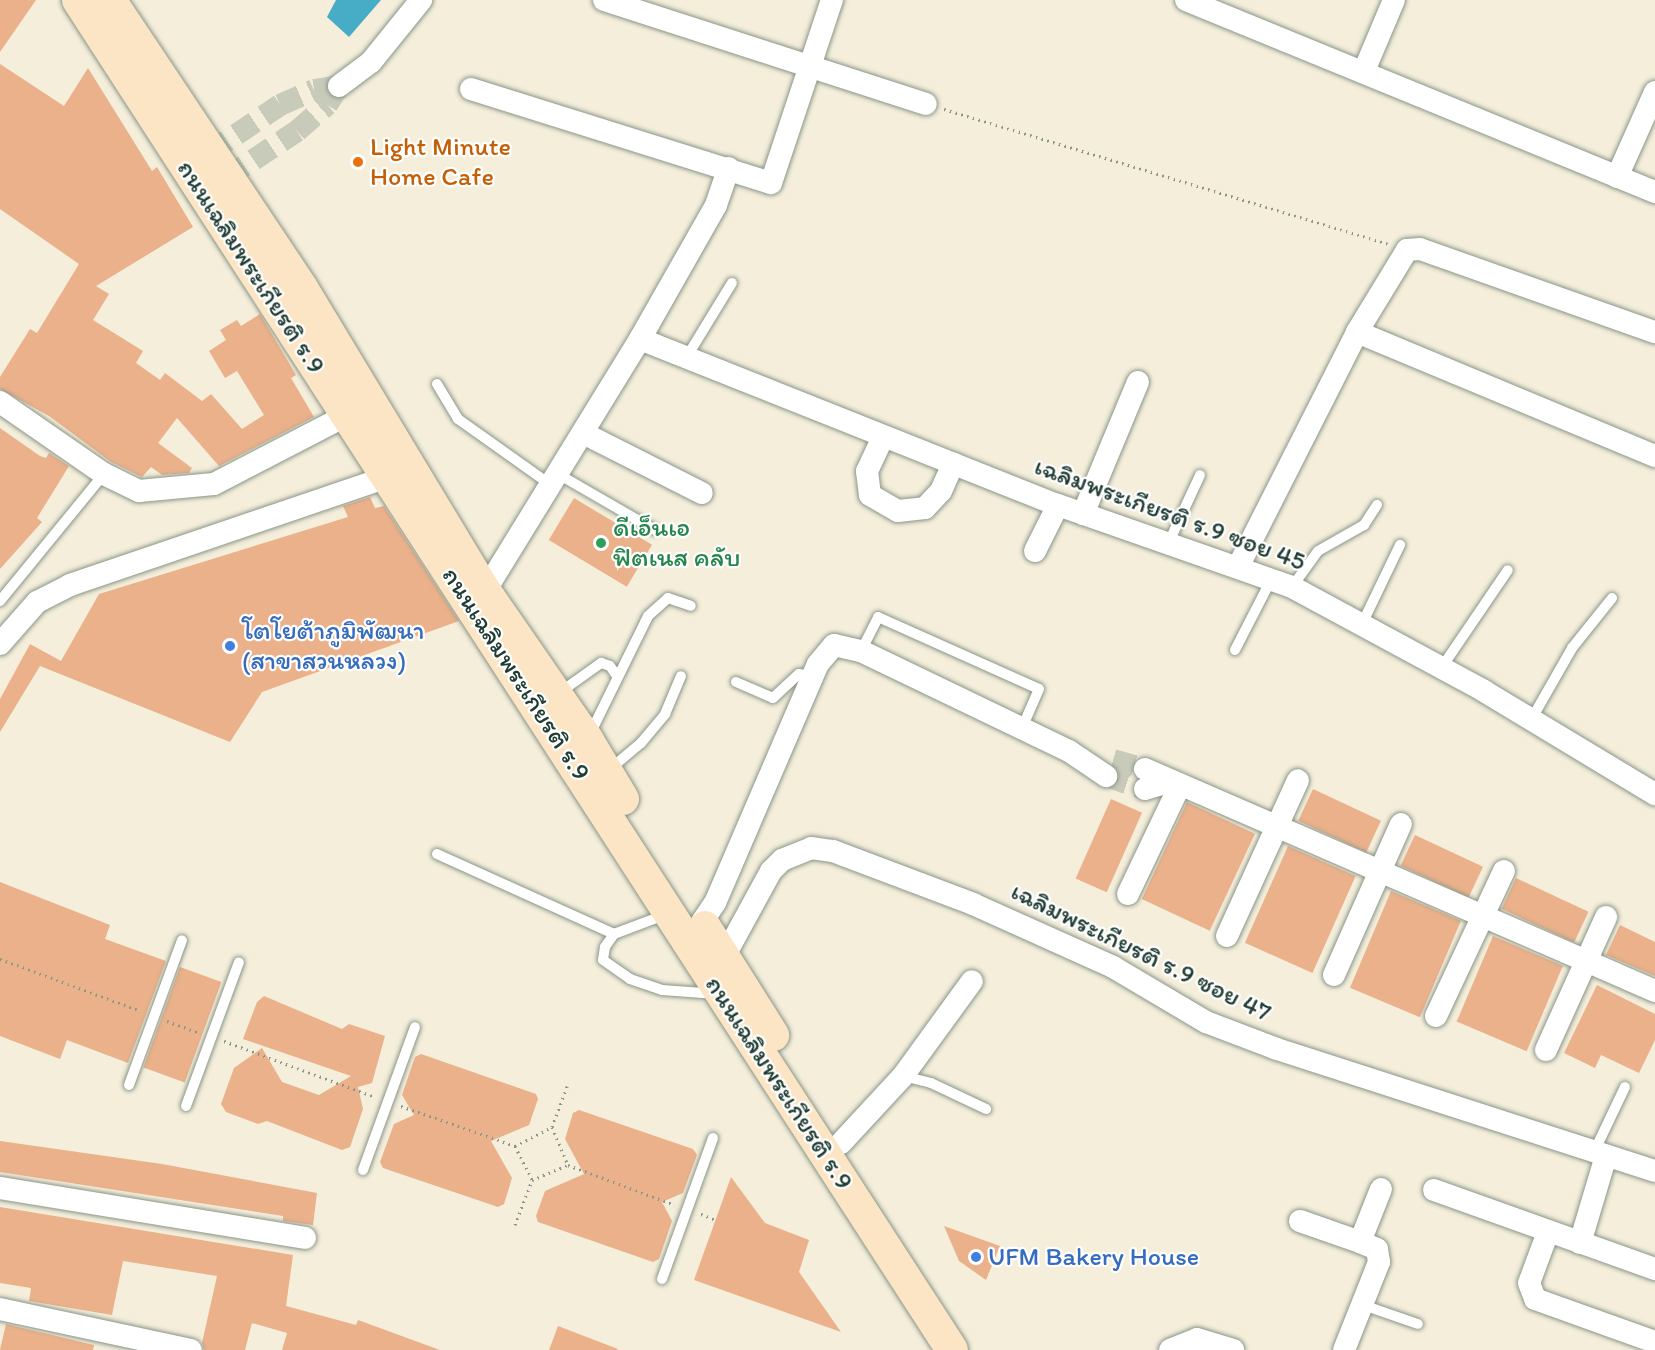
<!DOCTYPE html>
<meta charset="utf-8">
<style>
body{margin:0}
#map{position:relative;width:1655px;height:1350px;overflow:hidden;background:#f4eedb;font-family:Itim,"Playpen Sans Thai",sans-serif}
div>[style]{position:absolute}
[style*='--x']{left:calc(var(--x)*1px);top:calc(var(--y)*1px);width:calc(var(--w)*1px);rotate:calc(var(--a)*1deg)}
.water>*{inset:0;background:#47adc7}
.building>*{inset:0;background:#eab18b;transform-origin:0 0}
.minor-tunnel>*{height:22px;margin-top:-11px;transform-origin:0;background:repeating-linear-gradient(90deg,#c9cbba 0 22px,transparent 0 33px)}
.path>*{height:3px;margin-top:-1.5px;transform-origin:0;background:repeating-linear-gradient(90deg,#8a9688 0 1.5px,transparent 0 6px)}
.roads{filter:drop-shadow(0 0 2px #8a9688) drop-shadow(0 0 2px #8a9688)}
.service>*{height:10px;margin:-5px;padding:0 5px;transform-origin:5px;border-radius:5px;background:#fff}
.minor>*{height:22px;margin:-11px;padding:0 11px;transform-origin:11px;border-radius:11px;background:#fff}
.secondary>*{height:32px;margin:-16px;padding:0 16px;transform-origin:16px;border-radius:16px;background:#fce5c4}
.dots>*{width:16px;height:16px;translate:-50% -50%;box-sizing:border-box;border:3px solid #fff;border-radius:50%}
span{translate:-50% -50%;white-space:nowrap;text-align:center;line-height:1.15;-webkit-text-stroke:4.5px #fff;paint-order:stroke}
.food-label{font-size:26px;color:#c56008}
.left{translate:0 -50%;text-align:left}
.street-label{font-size:26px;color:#1f3d34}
.leisure-label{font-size:26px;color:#27864d}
.shop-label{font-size:26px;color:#366cbe}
</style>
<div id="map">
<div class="water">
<div style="clip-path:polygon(336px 0,381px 0,349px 37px,327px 17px)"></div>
</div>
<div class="building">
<div style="clip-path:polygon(0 0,36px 0,0 52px)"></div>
<div style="clip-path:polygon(0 64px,64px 106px,88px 68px,152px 171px,157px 167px,193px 227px,96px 286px,109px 294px,93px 320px,143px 351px,136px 363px,160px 380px,165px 373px,202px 401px,211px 394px,242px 429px,264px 415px,237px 371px,225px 378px,209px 351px,226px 340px,220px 330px,237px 320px,241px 326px,260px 314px,296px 375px,291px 378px,314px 417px,219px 466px,177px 418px,158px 443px,192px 468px,189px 473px,162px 475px,151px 467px,142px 477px,111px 462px,49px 416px,0 389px,0 377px,30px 329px,37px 333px,79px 264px,0 209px)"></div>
<div style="clip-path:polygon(0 428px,40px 456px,46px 458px,49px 453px,69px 466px,37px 518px,42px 522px,0 569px)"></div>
<div style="clip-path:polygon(370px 497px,375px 508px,384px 506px,459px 621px,262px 692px,230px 742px,40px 666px,0 732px,0 699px,30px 644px,61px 661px,99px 594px,348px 517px,343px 506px)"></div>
<div style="left:574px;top:498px;width:91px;height:49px;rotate:31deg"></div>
<div style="left:1313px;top:789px;width:75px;height:35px;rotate:25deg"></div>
<div style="left:1111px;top:799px;width:34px;height:87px;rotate:24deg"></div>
<div style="left:1187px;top:802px;width:75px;height:107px;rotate:25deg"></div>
<div style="left:1415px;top:835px;width:75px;height:34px;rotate:25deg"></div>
<div style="left:1288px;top:846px;width:74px;height:106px;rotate:24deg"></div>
<div style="left:1516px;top:878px;width:80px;height:34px;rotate:25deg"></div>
<div style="clip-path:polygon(0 882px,110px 925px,105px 939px,166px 961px,128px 1063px,67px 1040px,60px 1059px,0 1036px)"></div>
<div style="left:1391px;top:891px;width:76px;height:105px;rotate:23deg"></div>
<div style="clip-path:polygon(1620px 925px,1655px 942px,1655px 976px,1606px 955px)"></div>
<div style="left:1493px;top:936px;width:76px;height:93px;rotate:23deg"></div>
<div style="left:180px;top:967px;width:44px;height:107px;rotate:20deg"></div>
<div style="clip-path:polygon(1597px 985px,1655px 1014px,1655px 1040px,1639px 1073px,1601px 1055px,1595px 1068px,1564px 1053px)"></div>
<div style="clip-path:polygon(264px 996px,342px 1029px,349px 1024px,385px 1036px,372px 1083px,358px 1087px,363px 1109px,350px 1147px,342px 1150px,267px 1121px,258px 1124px,226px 1112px,221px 1104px,234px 1068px,262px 1048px,282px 1082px,319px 1095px,351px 1076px,243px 1039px,257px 1002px)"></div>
<div style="clip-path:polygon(421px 1054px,536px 1094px,538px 1099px,529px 1125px,491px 1141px,512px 1178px,504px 1204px,498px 1207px,383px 1168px,380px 1162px,394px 1124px,414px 1115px,402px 1095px,415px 1057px)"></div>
<div style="clip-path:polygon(579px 1110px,693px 1149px,697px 1155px,683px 1193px,662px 1202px,672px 1221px,659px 1259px,653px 1262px,538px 1222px,536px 1216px,545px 1191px,584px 1174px,565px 1139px,573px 1113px)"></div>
<div style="clip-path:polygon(0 1141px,162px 1164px,317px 1193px,313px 1225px,283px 1221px,283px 1216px,0 1172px)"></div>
<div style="clip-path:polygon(731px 1177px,765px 1223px,809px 1240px,799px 1272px,841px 1332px,694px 1280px)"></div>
<div style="clip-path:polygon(0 1207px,293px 1255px,286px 1306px,356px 1325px,358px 1320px,440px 1350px,282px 1350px,287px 1333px,252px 1323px,245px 1350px,204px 1350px,202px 1343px,217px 1276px,123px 1261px,112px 1315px,29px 1301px,31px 1288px,0 1283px)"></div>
<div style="clip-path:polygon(944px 1226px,1000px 1246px,986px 1280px,959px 1261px)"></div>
<div style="clip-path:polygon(6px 1324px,94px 1345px,93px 1350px,0 1350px)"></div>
<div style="clip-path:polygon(558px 1326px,618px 1349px,617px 1350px,549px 1350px)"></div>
</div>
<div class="minor-tunnel">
<div style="--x:209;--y:153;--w:86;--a:-34.1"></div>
<div style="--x:280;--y:105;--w:37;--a:-24"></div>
<div style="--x:314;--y:90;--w:25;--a:-9"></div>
<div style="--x:226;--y:178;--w:85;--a:-33.5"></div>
<div style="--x:297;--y:131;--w:40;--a:-41"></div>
<div style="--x:327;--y:105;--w:22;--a:-58"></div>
<div style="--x:1113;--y:760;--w:33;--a:16"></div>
<div style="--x:1106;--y:776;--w:41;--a:18.4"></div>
</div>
<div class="path">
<div style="--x:944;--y:109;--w:464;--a:16.9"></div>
<div style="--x:0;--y:959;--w:150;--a:20.2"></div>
<div style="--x:167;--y:1021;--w:33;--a:20"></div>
<div style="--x:224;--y:1041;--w:161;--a:20.3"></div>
<div style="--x:401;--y:1106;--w:121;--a:19.3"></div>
<div style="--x:515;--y:1146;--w:42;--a:-27.2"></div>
<div style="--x:552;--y:1127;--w:41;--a:67.2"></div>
<div style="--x:568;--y:1165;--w:114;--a:20.5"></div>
<div style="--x:552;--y:1127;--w:46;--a:-69.6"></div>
<div style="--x:515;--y:1146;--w:38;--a:63"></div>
<div style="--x:532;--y:1180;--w:39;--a:-23"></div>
<div style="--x:701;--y:1214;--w:16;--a:22"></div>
<div style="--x:515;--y:1225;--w:48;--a:-69.3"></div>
</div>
<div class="roads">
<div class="service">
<div style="--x:686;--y:358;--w:88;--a:-58.5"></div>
<div style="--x:437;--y:384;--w:41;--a:59"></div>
<div style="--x:458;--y:419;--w:114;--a:35.4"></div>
<div style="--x:558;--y:474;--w:112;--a:30"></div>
<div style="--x:1168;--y:544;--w:76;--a:-65.1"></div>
<div style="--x:1292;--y:587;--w:44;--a:-54.2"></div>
<div style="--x:1318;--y:551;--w:53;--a:-29.5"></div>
<div style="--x:1364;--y:525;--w:24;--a:-57"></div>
<div style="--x:0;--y:601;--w:164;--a:-50.7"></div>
<div style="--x:1362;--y:624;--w:88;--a:-64.3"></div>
<div style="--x:1235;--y:650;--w:79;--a:-62.8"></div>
<div style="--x:861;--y:651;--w:38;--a:-63"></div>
<div style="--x:878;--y:617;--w:176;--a:24.1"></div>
<div style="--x:1039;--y:689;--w:43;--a:113.6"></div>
<div style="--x:1442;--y:667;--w:117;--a:-55.8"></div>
<div style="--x:736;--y:682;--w:40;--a:23.4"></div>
<div style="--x:773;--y:698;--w:35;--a:-43"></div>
<div style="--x:799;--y:674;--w:15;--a:11"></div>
<div style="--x:559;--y:693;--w:52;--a:-35.5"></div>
<div style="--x:601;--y:663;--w:9;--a:18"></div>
<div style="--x:610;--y:666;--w:12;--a:55"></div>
<div style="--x:1531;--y:720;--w:83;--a:-60.3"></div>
<div style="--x:1572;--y:648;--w:64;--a:-51.3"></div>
<div style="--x:590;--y:734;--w:131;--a:-63.8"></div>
<div style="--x:648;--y:616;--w:27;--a:-42"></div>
<div style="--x:668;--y:598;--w:24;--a:19"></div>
<div style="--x:610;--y:769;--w:40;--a:-40"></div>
<div style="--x:641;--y:743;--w:38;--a:-50"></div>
<div style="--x:665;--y:714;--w:41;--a:-67.2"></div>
<div style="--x:437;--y:854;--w:194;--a:24.3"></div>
<div style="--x:614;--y:934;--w:57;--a:-20.7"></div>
<div style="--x:614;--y:934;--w:16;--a:125"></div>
<div style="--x:605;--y:947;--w:13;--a:99"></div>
<div style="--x:603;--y:960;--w:33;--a:35"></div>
<div style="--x:630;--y:979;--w:34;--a:19"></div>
<div style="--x:662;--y:990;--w:55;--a:4.2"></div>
<div style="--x:903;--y:1076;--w:29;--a:14"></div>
<div style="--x:931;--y:1083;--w:61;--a:25.3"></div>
<div style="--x:129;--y:1085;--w:154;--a:-69.9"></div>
<div style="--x:186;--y:1106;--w:153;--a:-69.8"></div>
<div style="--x:1594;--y:1152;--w:72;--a:-64.5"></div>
<div style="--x:363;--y:1170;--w:152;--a:-70"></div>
<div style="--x:662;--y:1279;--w:150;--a:-70.1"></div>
<div style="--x:1363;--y:1305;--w:58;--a:19.1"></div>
</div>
<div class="minor">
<div style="--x:604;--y:0;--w:338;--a:17.9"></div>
<div style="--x:1186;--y:0;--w:507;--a:22.26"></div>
<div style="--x:1364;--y:71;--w:77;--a:-67.1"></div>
<div style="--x:339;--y:86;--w:40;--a:-37"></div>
<div style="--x:371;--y:62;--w:80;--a:-51.1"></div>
<div style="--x:471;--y:89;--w:314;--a:17.4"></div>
<div style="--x:771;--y:183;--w:193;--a:-71.6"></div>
<div style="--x:1617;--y:177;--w:93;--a:-65.9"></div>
<div style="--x:1357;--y:332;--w:323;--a:22.6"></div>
<div style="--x:640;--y:339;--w:450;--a:21.7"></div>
<div style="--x:1058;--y:505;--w:248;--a:19.3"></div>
<div style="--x:1292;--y:587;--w:218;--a:28.4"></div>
<div style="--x:1484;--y:691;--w:200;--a:31.1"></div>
<div style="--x:0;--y:402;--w:126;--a:34.7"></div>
<div style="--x:104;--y:474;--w:39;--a:26"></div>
<div style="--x:139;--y:491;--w:75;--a:-5.3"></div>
<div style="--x:214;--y:484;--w:150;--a:-27.4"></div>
<div style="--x:583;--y:433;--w:133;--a:26.8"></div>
<div style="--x:883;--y:437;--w:38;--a:115"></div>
<div style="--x:867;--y:471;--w:24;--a:83"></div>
<div style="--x:870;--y:495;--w:32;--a:30"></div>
<div style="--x:898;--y:511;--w:27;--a:-6"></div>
<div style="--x:925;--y:508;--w:23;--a:-47"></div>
<div style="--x:941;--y:491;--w:30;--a:-66"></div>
<div style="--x:1083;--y:514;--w:143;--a:-67.4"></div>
<div style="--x:1035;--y:551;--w:51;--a:-63.4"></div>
<div style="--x:1238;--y:567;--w:263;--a:-63.1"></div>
<div style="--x:1357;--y:332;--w:96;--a:-58.6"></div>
<div style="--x:1407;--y:250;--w:13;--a:-4"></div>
<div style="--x:1420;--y:249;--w:249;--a:19.5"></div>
<div style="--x:485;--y:591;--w:296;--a:-58.4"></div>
<div style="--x:640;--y:339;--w:154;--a:-60.4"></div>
<div style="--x:716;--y:205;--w:39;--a:-71"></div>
<div style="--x:0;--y:644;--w:56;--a:-48.6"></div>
<div style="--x:37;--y:602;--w:37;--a:-27"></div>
<div style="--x:70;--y:585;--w:335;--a:-18.8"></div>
<div style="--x:1145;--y:769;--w:556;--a:23.52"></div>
<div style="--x:1145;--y:789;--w:27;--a:-17"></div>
<div style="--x:1128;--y:894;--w:121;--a:-64.5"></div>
<div style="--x:702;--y:922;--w:23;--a:-56"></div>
<div style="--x:715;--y:903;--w:260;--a:-66.7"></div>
<div style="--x:818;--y:664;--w:25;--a:-50"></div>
<div style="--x:834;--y:645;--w:28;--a:13"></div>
<div style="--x:861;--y:651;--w:231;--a:25.7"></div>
<div style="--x:1069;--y:751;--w:45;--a:34"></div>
<div style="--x:1227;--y:936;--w:171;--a:-65.5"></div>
<div style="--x:724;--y:957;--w:98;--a:-61.3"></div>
<div style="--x:771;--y:871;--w:16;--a:-45"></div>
<div style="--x:782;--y:860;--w:31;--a:-22"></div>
<div style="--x:811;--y:848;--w:22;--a:8"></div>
<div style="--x:833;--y:851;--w:150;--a:20.7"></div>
<div style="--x:973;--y:904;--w:154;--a:24.2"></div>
<div style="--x:1113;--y:967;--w:108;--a:30.6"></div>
<div style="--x:1206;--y:1022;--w:76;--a:20.8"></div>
<div style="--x:1277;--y:1049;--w:397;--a:17.9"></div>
<div style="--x:1334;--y:975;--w:165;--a:-66.1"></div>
<div style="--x:1436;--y:1016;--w:160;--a:-64.9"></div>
<div style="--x:1546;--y:1050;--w:146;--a:-65.7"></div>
<div style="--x:841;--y:1143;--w:91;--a:-47.2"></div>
<div style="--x:903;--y:1076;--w:117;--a:-54"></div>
<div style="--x:0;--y:1188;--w:309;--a:9.3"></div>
<div style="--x:1434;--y:1190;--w:235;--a:19.7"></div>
<div style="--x:1300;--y:1221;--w:64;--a:19.3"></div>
<div style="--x:1548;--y:1232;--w:54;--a:110.4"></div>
<div style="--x:1529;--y:1283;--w:17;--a:69"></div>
<div style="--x:1535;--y:1299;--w:127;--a:19.7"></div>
<div style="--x:1580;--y:1243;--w:91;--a:-73.4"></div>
<div style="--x:0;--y:1309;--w:195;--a:12.1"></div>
<div style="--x:1170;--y:1350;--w:29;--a:-22"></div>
<div style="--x:1197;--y:1339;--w:38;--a:17"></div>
<div style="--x:1344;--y:1350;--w:95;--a:-68.3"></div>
<div style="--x:1379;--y:1262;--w:13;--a:-99"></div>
<div style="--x:1377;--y:1249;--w:18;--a:-158"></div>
<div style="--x:1360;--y:1242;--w:57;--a:-68.4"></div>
</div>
<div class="secondary">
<div style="--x:78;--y:0;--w:1608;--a:57.08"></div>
<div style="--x:110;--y:0;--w:346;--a:56.3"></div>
<div style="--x:302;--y:288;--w:354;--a:58.9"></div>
<div style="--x:485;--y:591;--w:180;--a:55.4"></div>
<div style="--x:587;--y:739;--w:70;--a:59"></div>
<div style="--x:705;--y:927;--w:128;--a:57.8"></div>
</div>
</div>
<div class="dots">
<div style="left:358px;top:162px;background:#e8710a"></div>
<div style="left:601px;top:543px;background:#2e9e5b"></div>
<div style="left:230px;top:646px;background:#3f7fe0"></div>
<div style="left:976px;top:1257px;background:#3f7fe0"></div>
</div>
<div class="food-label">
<span class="left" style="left:370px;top:162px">Light Minute<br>Home Cafe</span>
</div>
<div class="street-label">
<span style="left:251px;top:267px;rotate:57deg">ถนนเฉลิมพระเกียรติ ร.9</span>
<span style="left:1170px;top:514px;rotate:20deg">เฉลิมพระเกียรติ ร.9 ซอย 45</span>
<span style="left:516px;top:674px;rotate:57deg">ถนนเฉลิมพระเกียรติ ร.9</span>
<span style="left:1141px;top:952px;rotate:26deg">เฉลิมพระเกียรติ ร.9 ซอย 47</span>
<span style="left:779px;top:1083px;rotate:57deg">ถนนเฉลิมพระเกียรติ ร.9</span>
</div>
<div class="leisure-label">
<span class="left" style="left:613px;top:543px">ดีเอ็นเอ<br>ฟิตเนส คลับ</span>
</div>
<div class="shop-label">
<span class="left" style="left:242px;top:646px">โตโยต้าภูมิพัฒนา<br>(สาขาสวนหลวง)</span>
<span class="left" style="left:988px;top:1257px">UFM Bakery House</span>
</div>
</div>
